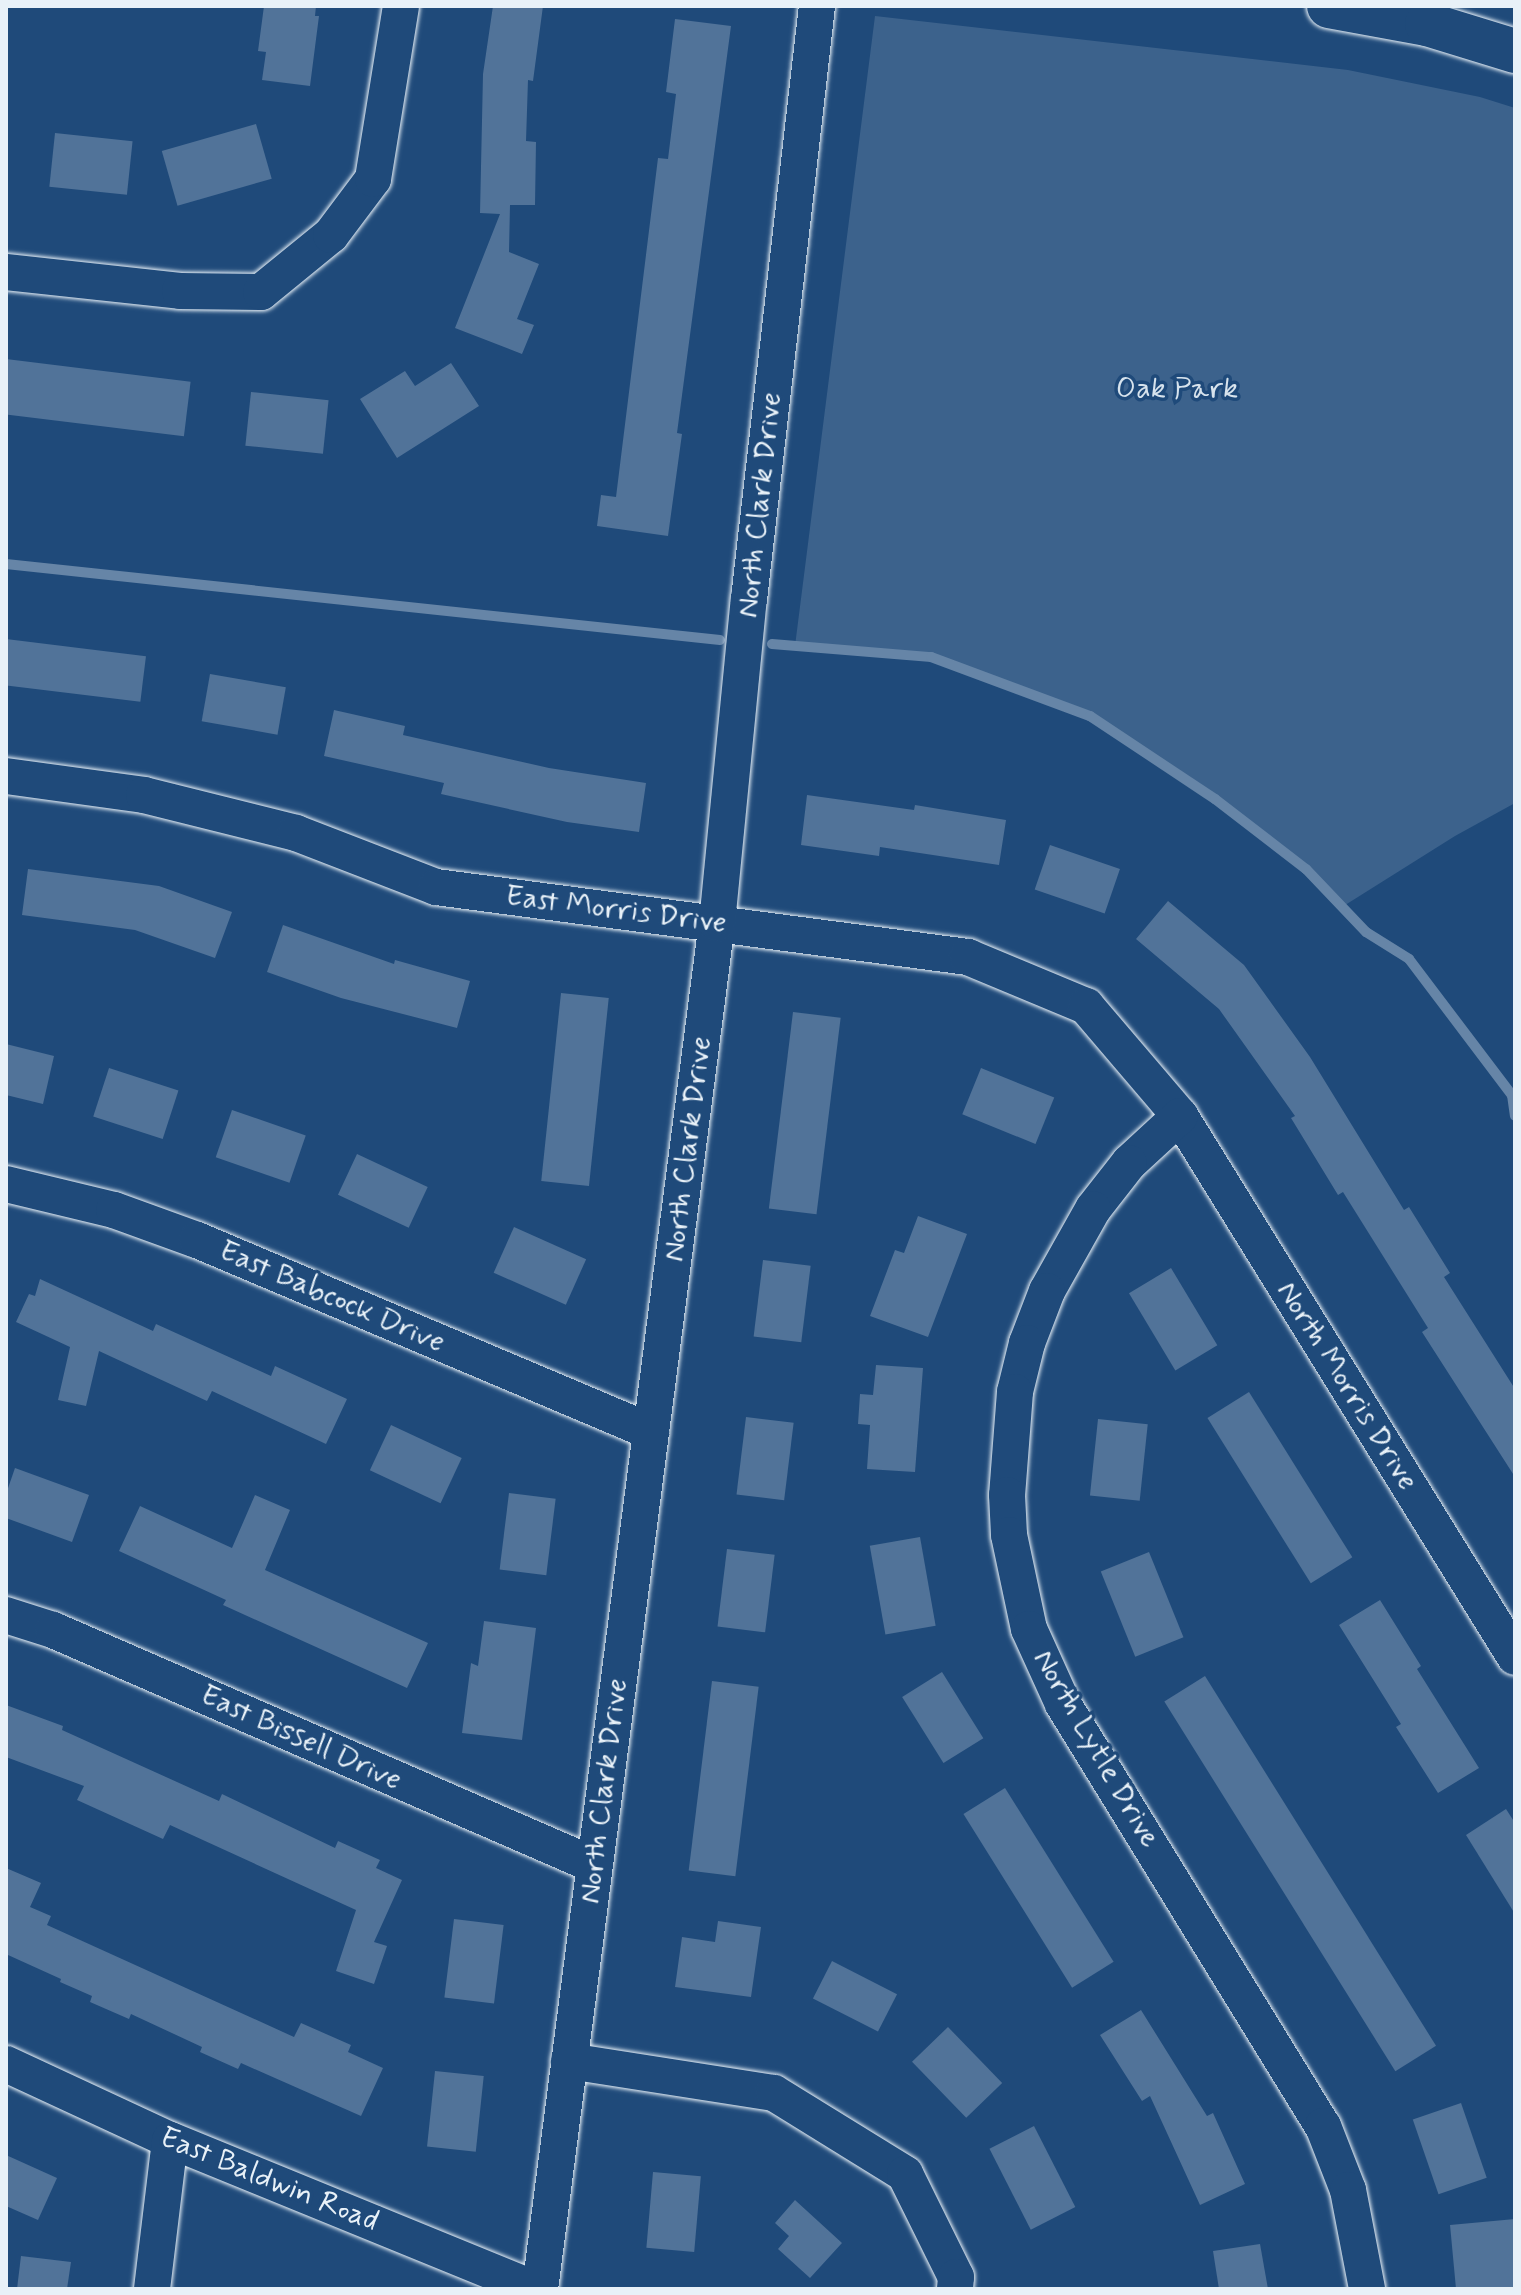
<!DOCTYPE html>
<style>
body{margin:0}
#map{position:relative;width:1521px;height:2295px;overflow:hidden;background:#1f4a7a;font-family:Mynerve,sans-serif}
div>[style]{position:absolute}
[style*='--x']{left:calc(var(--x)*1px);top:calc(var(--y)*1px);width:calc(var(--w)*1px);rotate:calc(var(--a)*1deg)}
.green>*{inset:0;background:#3c628c}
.stream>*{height:10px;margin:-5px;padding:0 5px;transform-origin:5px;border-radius:5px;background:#6685a7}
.building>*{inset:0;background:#517399;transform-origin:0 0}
.roads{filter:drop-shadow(0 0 2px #e8f1f8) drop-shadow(0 0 2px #e8f1f8)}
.minor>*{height:36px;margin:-18px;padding:0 18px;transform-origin:18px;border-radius:18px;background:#1f4a7a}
.tertiary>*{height:44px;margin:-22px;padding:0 22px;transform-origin:22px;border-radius:22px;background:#1f4a7a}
span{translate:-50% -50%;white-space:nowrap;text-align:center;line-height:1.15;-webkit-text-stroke:7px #1f4a7a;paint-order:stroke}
.park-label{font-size:30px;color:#d7e3ed}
.street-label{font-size:30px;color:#e8f1f8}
.frame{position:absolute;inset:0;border:8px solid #e8f1f8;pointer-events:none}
</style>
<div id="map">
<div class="green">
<div style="clip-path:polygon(875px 16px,1348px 70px,1480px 97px,1515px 108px,1515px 803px,1455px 836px,1342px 907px,1306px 869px,1215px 799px,1090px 716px,931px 657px,795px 646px)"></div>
</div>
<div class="stream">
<div style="--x:6;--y:564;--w:718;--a:6.08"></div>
<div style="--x:772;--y:644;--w:160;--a:4.7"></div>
<div style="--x:931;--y:657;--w:170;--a:20.4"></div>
<div style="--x:1090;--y:716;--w:150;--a:33.6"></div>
<div style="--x:1215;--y:799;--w:115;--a:37.6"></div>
<div style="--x:1306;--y:869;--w:87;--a:46.4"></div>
<div style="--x:1366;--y:932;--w:51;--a:32.1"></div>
<div style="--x:1409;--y:959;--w:171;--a:52.9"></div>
<div style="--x:1512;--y:1095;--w:21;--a:82"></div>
</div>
<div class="building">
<div style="clip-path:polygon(264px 6px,316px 6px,315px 16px,319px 16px,310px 86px,262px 80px,266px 52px,258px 51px)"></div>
<div style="clip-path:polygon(493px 6px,543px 6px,533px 81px,528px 80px,526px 141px,536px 142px,535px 205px,510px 205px,509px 252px,539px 264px,517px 319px,534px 325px,522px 354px,455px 328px,500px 214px,480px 213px,483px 74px)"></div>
<div style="clip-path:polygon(675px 19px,731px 26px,677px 433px,682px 434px,668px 536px,597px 526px,601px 495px,616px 497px,658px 158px,668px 159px,676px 94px,666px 92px)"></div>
<div style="left:256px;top:124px;width:57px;height:98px;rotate:74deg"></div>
<div style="left:55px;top:133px;width:78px;height:54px;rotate:6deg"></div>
<div style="left:6px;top:359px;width:186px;height:55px;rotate:7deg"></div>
<div style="clip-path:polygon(451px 363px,479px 406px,397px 458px,360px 399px,405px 371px,415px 386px)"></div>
<div style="left:251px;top:392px;width:78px;height:54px;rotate:6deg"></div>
<div style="left:6px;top:639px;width:141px;height:46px;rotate:7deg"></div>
<div style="left:210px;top:674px;width:77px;height:48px;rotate:10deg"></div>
<div style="clip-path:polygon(334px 710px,405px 726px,403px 735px,549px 768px,646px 783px,639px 832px,567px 822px,441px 794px,444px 783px,324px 756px)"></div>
<div style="clip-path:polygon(807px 795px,914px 810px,915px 805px,1006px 820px,999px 865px,880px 847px,879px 856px,801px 845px)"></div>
<div style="left:1050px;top:845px;width:74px;height:47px;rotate:19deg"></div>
<div style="clip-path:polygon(28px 869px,159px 886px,232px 912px,215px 958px,135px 930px,22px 915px)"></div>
<div style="clip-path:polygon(1168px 901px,1244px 965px,1310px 1057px,1404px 1210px,1409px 1207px,1450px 1273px,1444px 1277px,1515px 1389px,1515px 1477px,1422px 1332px,1428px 1328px,1343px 1192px,1338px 1195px,1291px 1118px,1295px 1116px,1219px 1009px,1136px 939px)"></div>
<div style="clip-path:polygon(283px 925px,394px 964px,395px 960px,470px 981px,457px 1028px,341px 998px,267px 972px)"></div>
<div style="left:561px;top:993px;width:48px;height:189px;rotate:6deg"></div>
<div style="left:793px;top:1012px;width:48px;height:198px;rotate:7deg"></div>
<div style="clip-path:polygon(6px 1044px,54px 1056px,43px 1104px,6px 1095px)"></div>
<div style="left:109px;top:1068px;width:73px;height:51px;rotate:18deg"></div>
<div style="left:981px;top:1068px;width:79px;height:50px;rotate:22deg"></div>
<div style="left:232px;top:1110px;width:78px;height:50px;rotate:19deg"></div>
<div style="left:357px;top:1154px;width:78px;height:45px;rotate:25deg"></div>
<div style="clip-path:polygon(918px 1216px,967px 1234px,928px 1337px,870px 1316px,895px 1250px,904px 1253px)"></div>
<div style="left:514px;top:1227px;width:79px;height:50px;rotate:24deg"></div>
<div style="left:763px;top:1260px;width:48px;height:77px;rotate:7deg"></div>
<div style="left:1171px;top:1268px;width:90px;height:49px;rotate:59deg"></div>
<div style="clip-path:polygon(40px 1279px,153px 1331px,156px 1324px,271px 1376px,275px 1366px,347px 1399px,326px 1444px,212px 1391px,207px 1401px,99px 1351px,86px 1406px,58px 1400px,70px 1347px,16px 1322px,29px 1294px,35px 1296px)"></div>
<div style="clip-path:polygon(876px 1365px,923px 1368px,915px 1472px,867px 1469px,870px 1425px,858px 1424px,860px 1394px,873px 1395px)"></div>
<div style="left:1249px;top:1392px;width:195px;height:49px;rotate:58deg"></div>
<div style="left:746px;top:1417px;width:48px;height:78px;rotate:7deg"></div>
<div style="left:1098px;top:1419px;width:50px;height:77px;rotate:6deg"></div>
<div style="left:391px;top:1425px;width:78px;height:50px;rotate:25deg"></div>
<div style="clip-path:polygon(15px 1468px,89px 1495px,72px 1542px,6px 1518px,6px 1494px)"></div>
<div style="left:509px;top:1493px;width:47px;height:77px;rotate:7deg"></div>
<div style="clip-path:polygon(255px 1495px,290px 1510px,265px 1570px,428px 1643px,407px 1688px,223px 1605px,226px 1600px,119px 1551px,140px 1506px,232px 1548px)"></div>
<div style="left:920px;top:1537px;width:90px;height:51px;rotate:80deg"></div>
<div style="left:727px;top:1549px;width:48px;height:78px;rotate:7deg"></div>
<div style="left:1149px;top:1552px;width:92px;height:52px;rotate:68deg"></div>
<div style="clip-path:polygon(1380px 1600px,1421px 1666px,1417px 1669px,1479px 1768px,1438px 1793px,1396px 1727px,1401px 1724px,1339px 1625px)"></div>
<div style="clip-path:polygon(484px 1621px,536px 1628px,522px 1740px,462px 1733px,471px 1663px,478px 1666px)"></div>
<div style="left:942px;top:1672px;width:78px;height:47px;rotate:58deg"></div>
<div style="left:1205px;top:1676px;width:436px;height:48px;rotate:58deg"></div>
<div style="left:712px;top:1681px;width:47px;height:191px;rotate:7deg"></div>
<div style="clip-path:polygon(6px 1705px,63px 1726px,62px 1730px,219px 1801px,222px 1794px,335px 1848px,338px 1841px,380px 1860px,376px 1868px,402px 1880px,374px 1942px,387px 1946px,374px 1984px,336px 1971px,356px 1910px,170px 1825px,163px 1839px,77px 1800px,84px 1786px,6px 1757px)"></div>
<div style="left:1005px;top:1788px;width:205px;height:49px;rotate:58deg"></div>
<div style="clip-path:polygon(1506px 1809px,1515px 1823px,1515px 1914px,1466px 1835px)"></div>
<div style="clip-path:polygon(6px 1868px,41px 1883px,30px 1907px,51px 1916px,47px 1925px,294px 2037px,301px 2023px,351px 2045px,348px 2052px,383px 2068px,361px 2116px,241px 2063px,238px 2069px,200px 2052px,202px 2047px,131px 2014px,129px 2019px,90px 2002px,92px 1996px,60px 1982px,61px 1979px,8px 1955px,6px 1958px)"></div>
<div style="left:454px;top:1919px;width:50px;height:79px;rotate:7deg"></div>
<div style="clip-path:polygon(718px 1921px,761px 1927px,751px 1997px,675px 1987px,682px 1937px,715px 1942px)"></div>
<div style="left:832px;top:1961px;width:73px;height:42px;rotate:27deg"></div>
<div style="clip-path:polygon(1141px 2010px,1207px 2116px,1213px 2113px,1245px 2184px,1200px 2205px,1150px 2096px,1142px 2101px,1100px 2035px)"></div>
<div style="left:948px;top:2027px;width:78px;height:50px;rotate:46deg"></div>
<div style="left:435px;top:2071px;width:49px;height:76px;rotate:6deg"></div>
<div style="left:1461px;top:2103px;width:79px;height:51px;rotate:71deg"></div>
<div style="left:1034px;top:2126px;width:91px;height:50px;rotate:63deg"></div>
<div style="clip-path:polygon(6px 2155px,57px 2178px,38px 2220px,6px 2206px)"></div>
<div style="left:653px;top:2172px;width:48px;height:76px;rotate:5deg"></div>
<div style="clip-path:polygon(795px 2200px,842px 2243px,810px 2278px,778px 2249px,789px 2236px,775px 2223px)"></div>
<div style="clip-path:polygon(1515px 2219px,1515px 2289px,1456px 2289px,1450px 2225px)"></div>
<div style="clip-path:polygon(1260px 2244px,1268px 2289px,1219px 2289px,1213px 2251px)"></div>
<div style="clip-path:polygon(21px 2256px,71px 2262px,67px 2289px,17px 2289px)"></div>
</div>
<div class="roads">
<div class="minor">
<div style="--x:6;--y:272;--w:175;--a:6.2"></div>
<div style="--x:180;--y:291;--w:81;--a:0.7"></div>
<div style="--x:261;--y:292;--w:90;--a:-39.2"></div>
<div style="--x:331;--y:235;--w:70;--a:-53.1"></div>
<div style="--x:373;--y:179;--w:175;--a:-80.8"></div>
<div style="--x:6;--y:776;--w:139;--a:7.8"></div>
<div style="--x:144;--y:795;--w:157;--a:14"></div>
<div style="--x:296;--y:833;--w:150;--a:21.1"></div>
<div style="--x:436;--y:887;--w:537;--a:7.5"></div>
<div style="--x:968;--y:957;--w:128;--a:22.6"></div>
<div style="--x:1086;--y:1006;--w:145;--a:49.5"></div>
<div style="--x:1180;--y:1116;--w:636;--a:58.23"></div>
<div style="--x:1180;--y:1116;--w:69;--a:137.3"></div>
<div style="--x:1129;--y:1163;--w:58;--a:128"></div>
<div style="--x:1093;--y:1209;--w:94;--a:119.3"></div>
<div style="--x:1047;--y:1291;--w:56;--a:111"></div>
<div style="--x:1027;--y:1343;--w:50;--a:103.8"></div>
<div style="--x:1015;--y:1392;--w:103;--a:94.4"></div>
<div style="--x:1007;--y:1495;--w:40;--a:87.1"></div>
<div style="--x:1009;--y:1535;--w:96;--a:78"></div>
<div style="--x:1029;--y:1629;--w:82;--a:65.6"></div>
<div style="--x:1063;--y:1704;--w:496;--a:58.4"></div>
<div style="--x:1323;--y:2126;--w:69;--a:68.7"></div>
<div style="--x:1348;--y:2190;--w:101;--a:79.1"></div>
<div style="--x:6;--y:1184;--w:111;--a:13.5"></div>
<div style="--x:114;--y:1210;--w:88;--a:19.9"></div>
<div style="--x:197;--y:1240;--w:493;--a:22.9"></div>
<div style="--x:6;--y:1615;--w:49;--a:17.7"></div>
<div style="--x:53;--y:1630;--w:590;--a:23.48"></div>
<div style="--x:569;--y:2061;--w:207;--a:8.9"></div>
<div style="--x:774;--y:2093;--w:154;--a:31.7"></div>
<div style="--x:905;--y:2174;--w:115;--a:63.7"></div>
<div style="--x:956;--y:2277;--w:12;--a:95"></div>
<div style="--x:6;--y:2064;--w:181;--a:24.9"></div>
<div style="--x:170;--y:2140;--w:394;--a:22.2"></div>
<div style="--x:152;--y:2289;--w:150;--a:-83.1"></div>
<div style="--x:540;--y:2289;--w:1377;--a:-82.62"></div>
<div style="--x:717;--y:923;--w:326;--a:-84.4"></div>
<div style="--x:749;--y:599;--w:597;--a:-83.46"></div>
</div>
<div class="tertiary">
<div style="--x:1329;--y:6;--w:100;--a:10.4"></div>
<div style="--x:1427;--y:24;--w:92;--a:17.1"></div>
</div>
</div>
<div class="park-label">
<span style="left:1177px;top:389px">Oak Park</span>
</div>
<div class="street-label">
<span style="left:760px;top:505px;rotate:-84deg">North Clark Drive</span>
<span style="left:616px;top:910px;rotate:7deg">East Morris Drive</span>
<span style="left:688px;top:1149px;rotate:-83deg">North Clark Drive</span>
<span style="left:332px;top:1297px;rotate:23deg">East Babcock Drive</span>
<span style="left:1347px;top:1386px;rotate:58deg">North Morris Drive</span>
<span style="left:301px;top:1738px;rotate:24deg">East Bissell Drive</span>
<span style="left:1096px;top:1749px;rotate:60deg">North Lytle Drive</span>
<span style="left:604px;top:1791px;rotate:-83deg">North Clark Drive</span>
<span style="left:269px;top:2180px;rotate:22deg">East Baldwin Road</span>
</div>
<div class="frame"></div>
</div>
